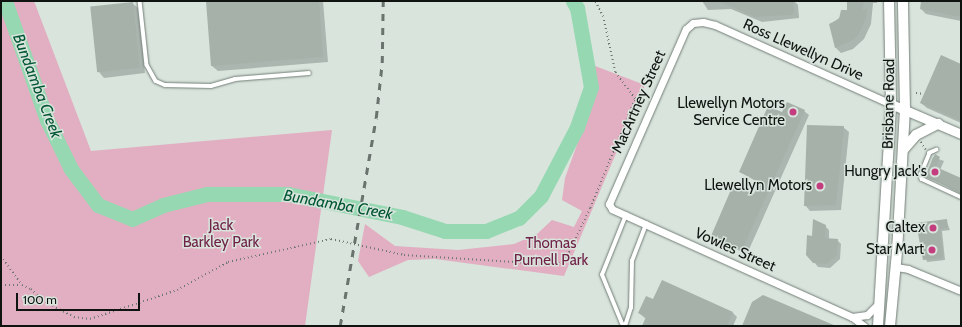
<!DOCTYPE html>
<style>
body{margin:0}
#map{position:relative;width:962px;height:327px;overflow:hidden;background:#d8e4dc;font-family:Cabin,sans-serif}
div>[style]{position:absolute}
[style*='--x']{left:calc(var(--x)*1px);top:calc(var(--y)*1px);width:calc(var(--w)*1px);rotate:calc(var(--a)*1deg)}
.green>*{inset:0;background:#e2aec1}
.shadow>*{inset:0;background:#0003}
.river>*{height:15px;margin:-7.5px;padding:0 7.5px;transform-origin:7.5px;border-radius:7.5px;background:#96d8b1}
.building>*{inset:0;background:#a5b1a9;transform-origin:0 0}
.path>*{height:1.5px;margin-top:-0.75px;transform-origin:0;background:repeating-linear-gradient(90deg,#6f7771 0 1px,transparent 0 4px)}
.roads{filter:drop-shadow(0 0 1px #737e77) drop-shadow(0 0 1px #737e77)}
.lane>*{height:3.5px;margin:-1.75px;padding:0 1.75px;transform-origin:1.75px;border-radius:1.75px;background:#fff}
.street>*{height:7px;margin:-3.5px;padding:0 3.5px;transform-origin:3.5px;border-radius:3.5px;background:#fff}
.secondary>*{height:9px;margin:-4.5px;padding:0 4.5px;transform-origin:4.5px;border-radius:4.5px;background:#fff}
.primary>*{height:10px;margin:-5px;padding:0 5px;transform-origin:5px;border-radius:5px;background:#fff}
.rail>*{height:2.5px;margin-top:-1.25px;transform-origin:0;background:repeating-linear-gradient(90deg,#6b736e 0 7px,transparent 0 14px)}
.dots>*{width:11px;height:11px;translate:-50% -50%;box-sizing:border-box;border:2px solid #d8e4dc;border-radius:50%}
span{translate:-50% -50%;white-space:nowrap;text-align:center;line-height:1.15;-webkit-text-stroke:3px #d8e4dc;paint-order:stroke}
.street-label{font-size:15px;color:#101411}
.poi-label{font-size:15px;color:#101411}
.right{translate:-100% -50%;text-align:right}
.park-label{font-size:15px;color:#702147}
.water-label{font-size:16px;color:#005734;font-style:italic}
.frame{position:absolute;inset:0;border:2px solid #101411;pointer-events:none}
.scale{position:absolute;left:16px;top:293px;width:124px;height:18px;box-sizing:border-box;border:2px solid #101411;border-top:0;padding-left:5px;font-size:12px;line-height:14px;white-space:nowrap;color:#101411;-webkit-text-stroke:3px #d8e4dc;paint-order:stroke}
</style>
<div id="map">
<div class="green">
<div style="clip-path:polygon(1px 1px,34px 1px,91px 151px,332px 130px,305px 326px,1px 326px)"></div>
<div style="clip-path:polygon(595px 66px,645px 85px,564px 276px,435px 259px,408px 260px,369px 277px,358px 261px,365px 224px,395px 246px,458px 250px,514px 244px,537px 234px,552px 220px,574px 227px,582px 211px,562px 200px,565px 178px,595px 95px)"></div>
</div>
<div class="shadow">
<div style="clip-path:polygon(207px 1px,323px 1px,328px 62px,218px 71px,212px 66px)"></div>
<div style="clip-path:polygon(702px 1px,794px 1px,798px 5px,799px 18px,762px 22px,731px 9px,708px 10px)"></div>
<div style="clip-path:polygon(848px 1px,877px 1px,877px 3px,873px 3px,871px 24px,864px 39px,853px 49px,841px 53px,836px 48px,830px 25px,848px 11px)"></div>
<div style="clip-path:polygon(922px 1px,961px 1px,961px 21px,926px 14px,921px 9px)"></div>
<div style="clip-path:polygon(132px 3px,138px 8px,145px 73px,104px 78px,99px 72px)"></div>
<div style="clip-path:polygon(961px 65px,961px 123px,927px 108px,921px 103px)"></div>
<div style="clip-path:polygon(804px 111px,809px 115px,747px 254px,717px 241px,712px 236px,754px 195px,759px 183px,740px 172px,783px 113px)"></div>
<div style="clip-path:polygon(843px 127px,849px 132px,841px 210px,810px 211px,805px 205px)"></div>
<div style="clip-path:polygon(933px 157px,944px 161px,940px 170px,961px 179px,961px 194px,926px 176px)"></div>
<div style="clip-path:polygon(946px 220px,950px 230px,942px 231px,945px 260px,927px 262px,917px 223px)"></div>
<div style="clip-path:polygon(825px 226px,829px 230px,829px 240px,837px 240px,841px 244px,840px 259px,830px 268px,818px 267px,814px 262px,813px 237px)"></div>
<div style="clip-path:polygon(662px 281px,733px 313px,737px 317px,733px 326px,643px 326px,646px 319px,639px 313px,653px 300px)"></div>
</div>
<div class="river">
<div style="--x:5;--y:1;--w:126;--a:70.6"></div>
<div style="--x:47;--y:120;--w:55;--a:63.9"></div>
<div style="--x:71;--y:169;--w:45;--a:53.1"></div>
<div style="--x:98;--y:205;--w:37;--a:22"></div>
<div style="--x:132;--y:219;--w:34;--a:-24"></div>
<div style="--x:163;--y:205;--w:45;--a:-14"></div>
<div style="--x:207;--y:194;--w:81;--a:0"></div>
<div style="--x:288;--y:194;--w:116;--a:11.4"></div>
<div style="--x:402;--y:217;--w:45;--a:18"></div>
<div style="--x:445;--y:231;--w:41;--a:0"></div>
<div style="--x:486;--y:231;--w:35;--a:-22"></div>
<div style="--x:519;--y:218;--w:31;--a:-45"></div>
<div style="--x:541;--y:196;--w:78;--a:-62.4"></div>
<div style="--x:577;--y:127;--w:42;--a:-70.7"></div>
<div style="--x:591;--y:87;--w:80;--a:-100"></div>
<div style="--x:577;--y:8;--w:8;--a:-120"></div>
</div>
<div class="building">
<div style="clip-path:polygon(206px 1px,319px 1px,323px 57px,211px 66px)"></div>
<div style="clip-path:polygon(718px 1px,793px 1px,794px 12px,792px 15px,755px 17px)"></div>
<div style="clip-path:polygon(847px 1px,864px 1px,862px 10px,867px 9px,866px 18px,859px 34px,853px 40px,835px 48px,829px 24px,839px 19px,841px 10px,847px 10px)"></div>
<div style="clip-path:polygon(921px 1px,961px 1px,961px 17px,920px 9px)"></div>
<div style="left:133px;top:2px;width:66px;height:43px;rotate:84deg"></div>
<div style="clip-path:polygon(941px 55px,961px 64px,961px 121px,920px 103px)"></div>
<div style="clip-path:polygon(787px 102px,805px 110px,742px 250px,711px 236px,733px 185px,754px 194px,759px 181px,739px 172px,768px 106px,782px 112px)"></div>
<div style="clip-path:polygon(807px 125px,844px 126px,836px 205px,804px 206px)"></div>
<div style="clip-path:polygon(935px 154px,940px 157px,936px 167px,961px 178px,961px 192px,925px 177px)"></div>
<div style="clip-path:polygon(813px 219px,826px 225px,825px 238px,838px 239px,837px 255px,826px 264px,813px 263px,806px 255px,807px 235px,812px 236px)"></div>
<div style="clip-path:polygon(947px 219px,948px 228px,940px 229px,943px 258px,923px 260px,916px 223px)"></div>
<div style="clip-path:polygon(662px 280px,733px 312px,727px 326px,642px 326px,646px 317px,638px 313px,646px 296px,653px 299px)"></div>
<div style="clip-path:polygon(763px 295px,836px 326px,742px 326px,752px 302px)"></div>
</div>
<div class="path">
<div style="--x:916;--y:93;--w:8;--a:7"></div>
<div style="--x:633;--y:107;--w:10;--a:24"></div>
<div style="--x:921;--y:142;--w:9;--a:58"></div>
<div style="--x:1;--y:256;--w:36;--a:54"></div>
<div style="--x:22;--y:285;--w:10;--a:24"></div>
<div style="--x:31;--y:289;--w:16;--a:45"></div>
<div style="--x:42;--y:300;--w:36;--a:28"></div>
<div style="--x:74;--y:317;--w:16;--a:7"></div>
<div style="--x:90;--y:319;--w:92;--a:-18.4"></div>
<div style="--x:177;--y:290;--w:58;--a:-28.8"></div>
<div style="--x:228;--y:262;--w:106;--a:-12.6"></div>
<div style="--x:331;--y:239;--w:75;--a:12.4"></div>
<div style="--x:404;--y:255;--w:142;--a:3.6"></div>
<div style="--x:546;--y:264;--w:13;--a:-4"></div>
<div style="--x:559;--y:263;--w:11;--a:-41"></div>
<div style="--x:567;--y:256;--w:53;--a:-64.4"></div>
<div style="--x:590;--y:208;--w:118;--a:-67.6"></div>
<div style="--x:635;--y:99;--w:34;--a:-127"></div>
<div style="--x:615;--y:72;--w:56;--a:-102.3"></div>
<div style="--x:603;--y:17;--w:18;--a:-117"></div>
<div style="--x:1;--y:285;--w:20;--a:0"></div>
</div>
<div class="roads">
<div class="lane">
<div style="--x:140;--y:1;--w:64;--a:83.8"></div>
<div style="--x:147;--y:65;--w:18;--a:61"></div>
<div style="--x:156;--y:81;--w:10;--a:24"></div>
<div style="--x:165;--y:85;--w:46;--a:1.2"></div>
<div style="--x:211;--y:86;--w:25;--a:-16"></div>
<div style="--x:235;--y:79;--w:74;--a:-4.6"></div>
<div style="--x:937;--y:150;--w:8;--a:157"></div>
<div style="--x:930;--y:153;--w:24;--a:112"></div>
<div style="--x:921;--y:175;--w:4;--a:76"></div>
<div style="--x:922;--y:179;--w:43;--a:24.8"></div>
<div style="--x:623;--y:326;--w:55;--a:-112.4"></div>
<div style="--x:602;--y:275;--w:65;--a:-68.2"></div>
<div style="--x:625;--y:326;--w:19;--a:-72"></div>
<div style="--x:631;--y:308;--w:47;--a:-88.8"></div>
<div style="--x:632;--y:261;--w:40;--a:-69"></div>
</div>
<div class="street">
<div style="--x:896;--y:267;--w:12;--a:9"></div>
<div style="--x:908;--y:269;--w:57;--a:22.5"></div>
<div style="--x:852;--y:317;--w:15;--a:-8"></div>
<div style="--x:867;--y:315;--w:18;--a:-45"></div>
<div style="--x:864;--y:326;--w:15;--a:-143"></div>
<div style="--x:852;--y:317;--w:263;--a:-155.8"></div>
<div style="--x:612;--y:209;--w:6;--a:-121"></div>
<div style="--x:609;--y:204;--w:191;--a:-66.3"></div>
<div style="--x:686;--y:29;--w:9;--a:-41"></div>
<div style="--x:693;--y:23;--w:10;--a:-6"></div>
<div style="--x:703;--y:22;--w:12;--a:14"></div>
<div style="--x:715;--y:25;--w:193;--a:24.2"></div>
</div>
<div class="secondary">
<div style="--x:891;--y:104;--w:76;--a:23.2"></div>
</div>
<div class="primary">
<div style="--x:903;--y:150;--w:20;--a:-49"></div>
<div style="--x:916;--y:135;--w:25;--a:-27"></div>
<div style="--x:878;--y:326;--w:222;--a:-86.6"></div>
<div style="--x:891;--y:104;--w:103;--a:-91.1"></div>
<div style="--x:890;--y:326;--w:74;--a:-84.6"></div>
<div style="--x:897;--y:252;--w:143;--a:-86.8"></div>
<div style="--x:905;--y:109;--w:108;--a:-91.1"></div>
</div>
</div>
<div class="rail">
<div style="--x:340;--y:326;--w:211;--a:-80.2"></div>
<div style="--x:376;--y:118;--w:55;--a:-83.8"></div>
<div style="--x:382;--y:63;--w:62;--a:-89.1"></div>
</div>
<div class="dots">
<div style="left:793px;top:112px;background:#c43e7f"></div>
<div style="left:935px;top:172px;background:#c43e7f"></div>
<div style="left:820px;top:186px;background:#c43e7f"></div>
<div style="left:933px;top:228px;background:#c43e7f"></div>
<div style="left:932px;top:250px;background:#c43e7f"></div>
</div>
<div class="street-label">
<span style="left:803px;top:50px;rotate:24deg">Ross Llewellyn Drive</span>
<span style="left:639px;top:102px;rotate:-66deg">MacArtney Street</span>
<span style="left:889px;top:104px;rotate:-89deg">Brisbane Road</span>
<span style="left:735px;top:250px;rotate:24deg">Vowles Street</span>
</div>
<div class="poi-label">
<span class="right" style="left:785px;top:112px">Llewellyn Motors<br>Service Centre</span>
<span class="right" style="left:927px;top:172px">Hungry Jack's</span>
<span class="right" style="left:812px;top:186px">Llewellyn Motors</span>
<span class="right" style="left:925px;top:228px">Caltex</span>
<span class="right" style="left:924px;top:250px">Star Mart</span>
</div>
<div class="park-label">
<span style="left:221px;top:234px">Jack<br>Barkley Park</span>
<span style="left:551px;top:252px">Thomas<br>Purnell Park</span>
</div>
<div class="water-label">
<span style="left:37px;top:86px;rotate:69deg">Bundamba Creek</span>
<span style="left:338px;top:205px;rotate:10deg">Bundamba Creek</span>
</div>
<div class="frame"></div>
<div class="scale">100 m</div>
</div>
